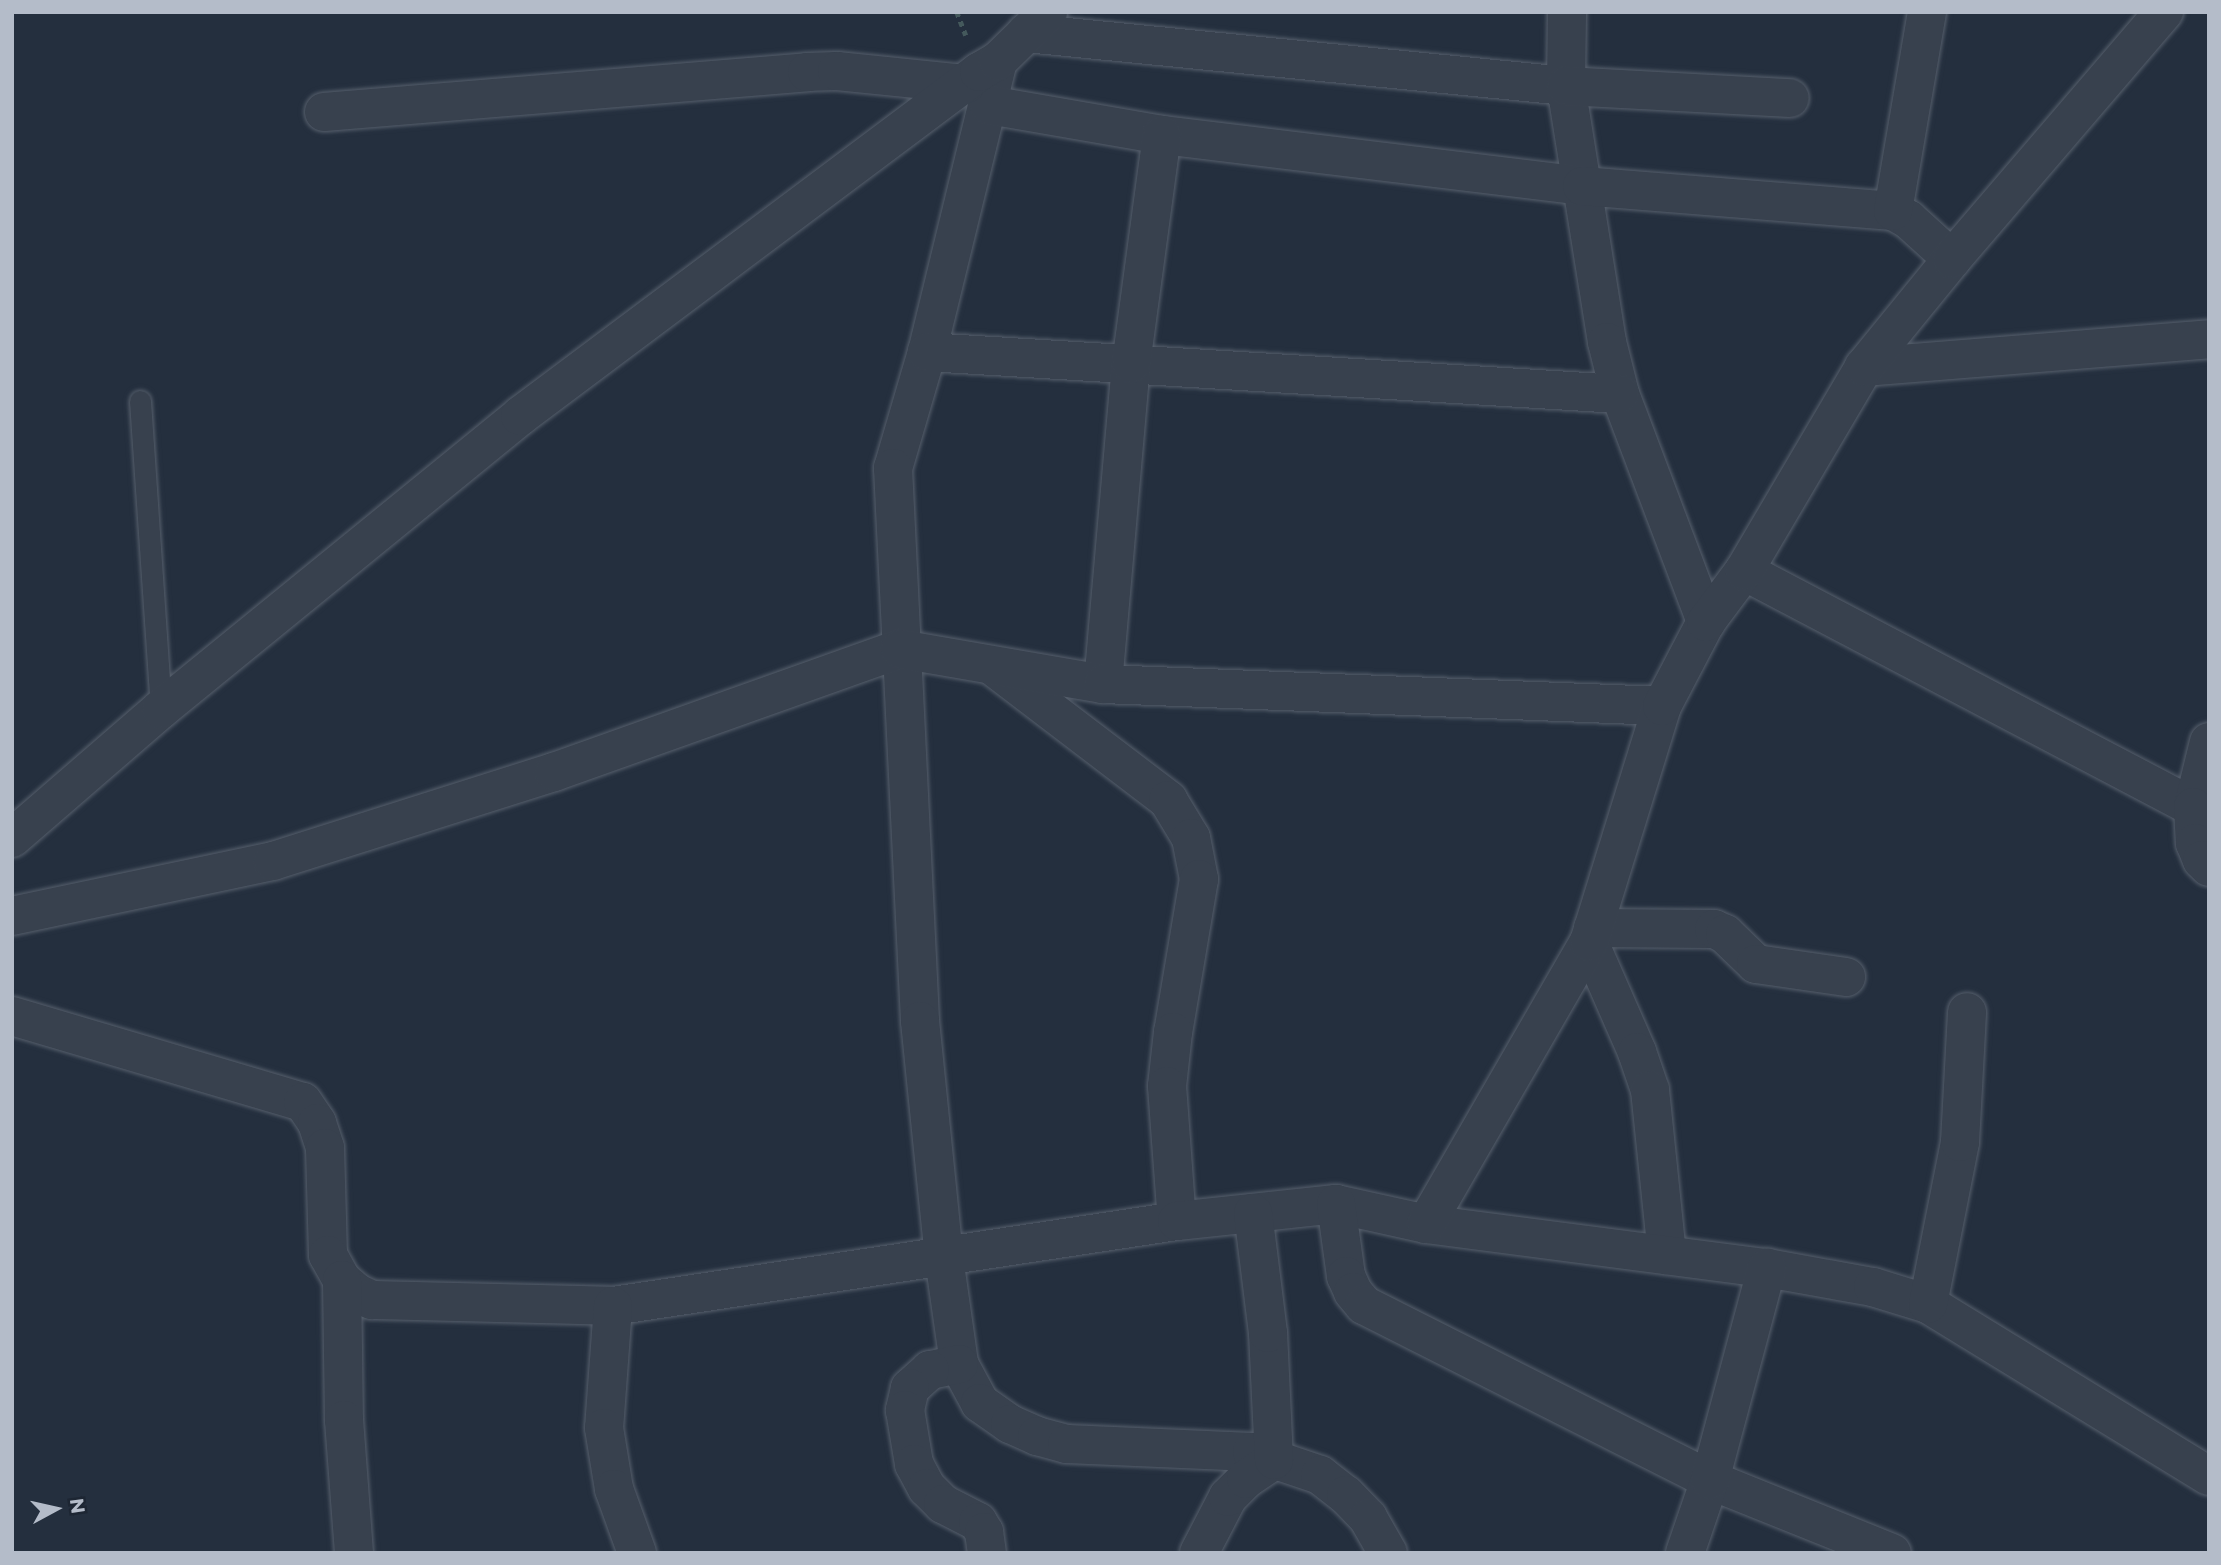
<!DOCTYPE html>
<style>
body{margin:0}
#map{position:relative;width:2221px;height:1565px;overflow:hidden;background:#242f3e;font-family:Montserrat,sans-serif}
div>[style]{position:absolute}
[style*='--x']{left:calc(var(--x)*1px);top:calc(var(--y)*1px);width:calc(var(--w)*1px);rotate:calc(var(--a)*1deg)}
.path>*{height:4.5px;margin-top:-2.25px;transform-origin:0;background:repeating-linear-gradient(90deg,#44595c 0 5px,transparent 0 10px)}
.roads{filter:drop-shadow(0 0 2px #565f6c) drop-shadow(0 0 2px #565f6c)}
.service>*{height:21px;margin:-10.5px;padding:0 10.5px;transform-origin:10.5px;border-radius:10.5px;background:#38414e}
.minor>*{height:38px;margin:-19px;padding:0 19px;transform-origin:19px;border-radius:19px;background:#38414e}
.tertiary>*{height:38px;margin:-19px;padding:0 19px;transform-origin:19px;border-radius:19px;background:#38414e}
span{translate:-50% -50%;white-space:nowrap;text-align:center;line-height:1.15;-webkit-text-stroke:5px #1d2633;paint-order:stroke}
.frame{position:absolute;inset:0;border:14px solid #b4bcc9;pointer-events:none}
.north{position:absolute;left:21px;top:1474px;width:70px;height:70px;-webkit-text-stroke:5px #1d2633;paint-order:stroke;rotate:82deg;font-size:19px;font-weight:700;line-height:28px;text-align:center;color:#b4bcc9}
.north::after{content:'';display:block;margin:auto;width:24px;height:32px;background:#b4bcc9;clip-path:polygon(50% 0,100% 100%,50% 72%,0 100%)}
</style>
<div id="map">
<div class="path">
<div style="--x:957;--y:12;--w:25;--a:69"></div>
</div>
<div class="roads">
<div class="service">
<div style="--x:140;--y:401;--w:309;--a:86.1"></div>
</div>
<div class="minor">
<div style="--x:1567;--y:12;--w:74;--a:90.8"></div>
<div style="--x:1566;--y:86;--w:259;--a:80.9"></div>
<div style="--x:1607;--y:342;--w:54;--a:76"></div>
<div style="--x:1620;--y:394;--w:244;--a:69.3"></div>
<div style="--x:1026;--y:33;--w:543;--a:5.61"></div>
<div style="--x:1566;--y:86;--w:224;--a:3.1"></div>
<div style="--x:998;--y:61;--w:300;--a:103.7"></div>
<div style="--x:927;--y:352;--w:121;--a:106.3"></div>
<div style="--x:893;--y:468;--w:554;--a:87.2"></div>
<div style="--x:920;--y:1021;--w:238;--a:84.2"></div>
<div style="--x:944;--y:1258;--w:107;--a:81.9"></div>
<div style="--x:959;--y:1364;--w:44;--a:61.7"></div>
<div style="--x:980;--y:1403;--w:37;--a:35"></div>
<div style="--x:1010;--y:1424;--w:30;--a:24"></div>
<div style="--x:1037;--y:1436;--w:31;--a:15"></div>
<div style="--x:1067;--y:1444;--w:185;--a:2.5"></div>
<div style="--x:1252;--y:1452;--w:72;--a:18.7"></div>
<div style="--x:1320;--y:1475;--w:33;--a:38"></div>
<div style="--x:1346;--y:1495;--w:32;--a:46"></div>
<div style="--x:1368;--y:1518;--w:40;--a:60.3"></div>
<div style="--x:989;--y:105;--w:176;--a:9.8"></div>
<div style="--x:1162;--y:135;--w:423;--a:6.9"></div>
<div style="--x:1582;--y:186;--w:312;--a:4.6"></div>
<div style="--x:1893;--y:211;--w:18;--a:29"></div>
<div style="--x:1909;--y:220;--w:58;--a:42.2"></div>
<div style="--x:324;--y:112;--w:485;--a:-4.7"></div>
<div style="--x:807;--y:72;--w:30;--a:-2"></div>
<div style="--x:837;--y:71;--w:130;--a:5.8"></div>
<div style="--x:1893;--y:211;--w:202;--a:-80.3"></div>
<div style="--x:927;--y:352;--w:694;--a:3.47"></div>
<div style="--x:1864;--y:367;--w:346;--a:-4.6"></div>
<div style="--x:1744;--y:571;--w:507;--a:27.73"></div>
<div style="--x:995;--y:668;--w:218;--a:37.3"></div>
<div style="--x:1168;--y:800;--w:44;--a:58.8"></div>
<div style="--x:1191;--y:838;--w:42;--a:79"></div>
<div style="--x:1199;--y:879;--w:155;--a:99.6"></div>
<div style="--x:1173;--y:1032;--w:54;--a:96.3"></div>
<div style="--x:1167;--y:1086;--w:135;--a:85.8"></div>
<div style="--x:1103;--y:684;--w:321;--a:-85"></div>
<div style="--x:1131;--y:364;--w:231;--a:-82.3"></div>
<div style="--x:2209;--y:742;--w:67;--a:103.8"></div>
<div style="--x:2193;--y:807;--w:36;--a:87"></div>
<div style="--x:2195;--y:843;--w:18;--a:68"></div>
<div style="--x:2202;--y:860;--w:10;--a:45"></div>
<div style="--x:12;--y:916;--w:267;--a:-11.9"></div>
<div style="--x:273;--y:861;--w:295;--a:-17.6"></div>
<div style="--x:554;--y:772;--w:367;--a:-19.6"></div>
<div style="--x:900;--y:649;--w:206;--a:9.8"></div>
<div style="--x:1103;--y:684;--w:559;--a:2.25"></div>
<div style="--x:1593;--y:928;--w:121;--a:0.5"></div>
<div style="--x:1714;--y:929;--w:12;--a:24"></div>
<div style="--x:1725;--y:934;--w:43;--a:44.1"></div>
<div style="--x:1756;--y:964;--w:91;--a:8.2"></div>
<div style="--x:1589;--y:942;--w:120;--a:66.4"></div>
<div style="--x:1637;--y:1052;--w:40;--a:71.1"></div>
<div style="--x:1650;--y:1090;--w:166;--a:84.1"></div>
<div style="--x:12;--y:1016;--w:303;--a:16.5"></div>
<div style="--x:303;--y:1102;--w:25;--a:56"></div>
<div style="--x:317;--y:1123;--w:26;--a:72"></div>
<div style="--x:325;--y:1148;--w:107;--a:88.4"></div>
<div style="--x:328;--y:1255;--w:29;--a:61"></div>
<div style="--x:342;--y:1280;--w:20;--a:41"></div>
<div style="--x:357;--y:1293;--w:17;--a:25"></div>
<div style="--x:372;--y:1300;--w:241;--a:1.4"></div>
<div style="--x:613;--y:1306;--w:570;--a:-8.57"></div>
<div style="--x:1177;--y:1221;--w:160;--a:-6.1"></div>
<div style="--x:1336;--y:1204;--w:92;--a:12.5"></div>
<div style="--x:1426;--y:1224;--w:344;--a:7.4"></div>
<div style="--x:1767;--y:1268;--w:108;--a:10.2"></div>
<div style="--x:1873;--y:1287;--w:58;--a:17.2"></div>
<div style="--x:1928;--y:1304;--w:329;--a:31.5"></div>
<div style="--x:1336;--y:1204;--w:73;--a:82.1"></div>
<div style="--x:1346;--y:1276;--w:17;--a:66"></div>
<div style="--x:1353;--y:1292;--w:17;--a:50"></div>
<div style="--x:1364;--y:1305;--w:388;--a:26.8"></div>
<div style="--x:1710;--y:1480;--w:196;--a:21.9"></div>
<div style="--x:1426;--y:1224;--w:326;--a:-60"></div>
<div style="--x:1589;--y:942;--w:247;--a:-72.8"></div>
<div style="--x:1662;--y:706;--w:95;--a:-62.4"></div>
<div style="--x:1706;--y:622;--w:64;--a:-53.3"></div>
<div style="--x:1744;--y:571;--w:237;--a:-59.5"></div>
<div style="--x:1864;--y:367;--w:139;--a:-50.8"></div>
<div style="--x:1952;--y:259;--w:326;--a:-49.4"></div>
<div style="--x:342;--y:1280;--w:140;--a:89.2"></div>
<div style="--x:344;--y:1420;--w:133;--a:85.7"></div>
<div style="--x:1928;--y:1304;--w:165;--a:-78.8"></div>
<div style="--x:1960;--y:1142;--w:130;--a:-86.9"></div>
<div style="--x:613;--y:1306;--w:122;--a:94.2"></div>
<div style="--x:604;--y:1428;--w:62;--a:80.7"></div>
<div style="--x:614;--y:1489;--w:68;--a:70.2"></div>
<div style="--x:959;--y:1364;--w:30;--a:168"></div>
<div style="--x:930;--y:1370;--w:27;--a:138"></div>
<div style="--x:910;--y:1388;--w:23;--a:103"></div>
<div style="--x:905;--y:1410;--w:55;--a:80.5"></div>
<div style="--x:914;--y:1464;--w:27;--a:62"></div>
<div style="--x:927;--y:1488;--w:23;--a:45"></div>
<div style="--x:943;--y:1504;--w:39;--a:27"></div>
<div style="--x:978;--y:1522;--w:12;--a:59"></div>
<div style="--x:984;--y:1532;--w:21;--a:82"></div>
<div style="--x:1199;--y:1553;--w:63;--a:-62.6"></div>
<div style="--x:1228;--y:1497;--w:25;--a:-45"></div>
<div style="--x:1246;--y:1479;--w:34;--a:-34"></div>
<div style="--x:1274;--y:1460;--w:127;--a:-92.7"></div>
<div style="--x:1268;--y:1333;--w:121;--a:-97.1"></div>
<div style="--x:1685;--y:1553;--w:77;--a:-71.1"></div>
<div style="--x:1710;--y:1480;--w:220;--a:-75"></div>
</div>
<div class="tertiary">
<div style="--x:12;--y:838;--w:197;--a:-40.9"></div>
<div style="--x:161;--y:709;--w:463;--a:-39.2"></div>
<div style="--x:520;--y:416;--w:574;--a:-36.85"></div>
<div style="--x:979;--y:72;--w:22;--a:-30"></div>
<div style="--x:998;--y:61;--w:70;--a:-44.4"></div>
</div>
</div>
<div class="frame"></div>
<div class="north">N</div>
</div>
